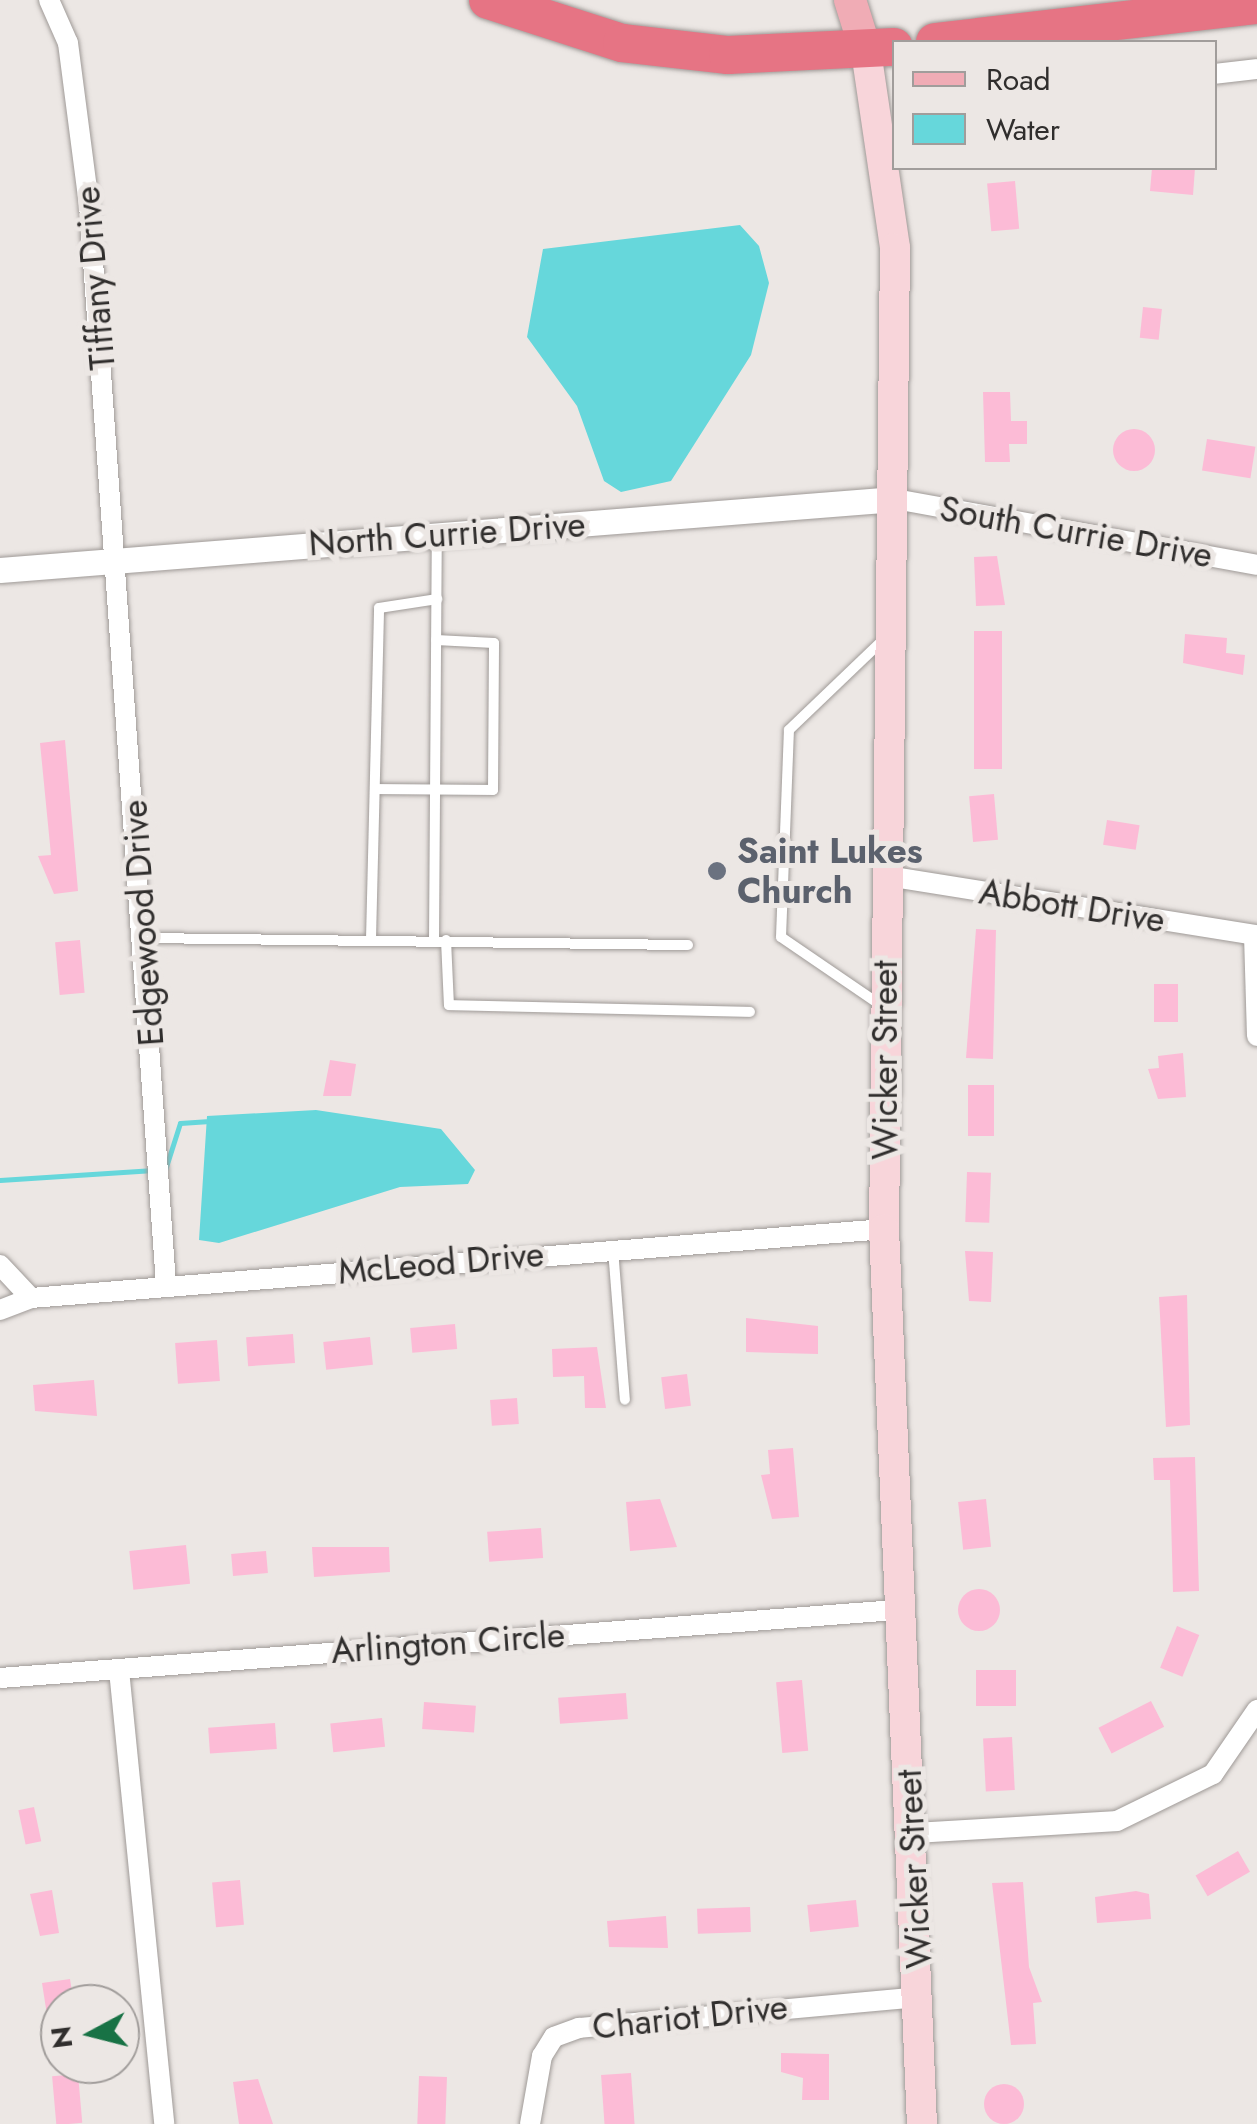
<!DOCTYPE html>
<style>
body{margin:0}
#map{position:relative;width:1257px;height:2124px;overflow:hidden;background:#ece7e4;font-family:Jost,sans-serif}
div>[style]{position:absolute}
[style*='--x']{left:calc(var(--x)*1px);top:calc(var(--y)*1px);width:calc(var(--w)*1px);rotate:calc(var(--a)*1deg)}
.water>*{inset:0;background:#66d7db}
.stream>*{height:5px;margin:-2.5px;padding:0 2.5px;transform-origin:2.5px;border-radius:2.5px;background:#66d7db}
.building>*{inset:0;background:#fcbbd6;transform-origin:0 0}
.round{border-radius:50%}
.roads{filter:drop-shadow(0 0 2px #9f9a97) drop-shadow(0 0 2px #9f9a97)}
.service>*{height:10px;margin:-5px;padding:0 5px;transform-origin:5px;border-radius:5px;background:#fff}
.minor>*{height:20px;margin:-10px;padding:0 10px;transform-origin:10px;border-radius:10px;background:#fff}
.tertiary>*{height:25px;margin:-12.5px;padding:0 12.5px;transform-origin:12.5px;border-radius:12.5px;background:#fff}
.secondary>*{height:30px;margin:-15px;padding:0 15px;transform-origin:15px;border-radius:15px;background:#f8d5da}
.primary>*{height:32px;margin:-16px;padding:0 16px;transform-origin:16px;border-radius:16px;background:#f0acb5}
.motorway>*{height:38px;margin:-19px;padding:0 19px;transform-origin:19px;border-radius:19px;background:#e67484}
.dots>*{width:28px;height:28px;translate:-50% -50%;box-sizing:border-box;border:5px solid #ece7e4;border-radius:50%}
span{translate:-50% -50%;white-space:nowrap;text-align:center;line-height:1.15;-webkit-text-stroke:10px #ece7e4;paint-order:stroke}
.street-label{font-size:35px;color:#302e2d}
.worship-label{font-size:35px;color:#5b616d;font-weight:700}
.left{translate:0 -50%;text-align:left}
.legend{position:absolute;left:892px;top:40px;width:325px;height:130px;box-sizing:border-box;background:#ece7e4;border:2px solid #a19d9b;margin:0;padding:12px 18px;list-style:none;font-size:30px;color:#302e2d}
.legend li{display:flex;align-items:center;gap:20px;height:50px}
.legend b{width:50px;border:2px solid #a19d9b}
.north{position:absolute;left:40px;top:1984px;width:100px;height:100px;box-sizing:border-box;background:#ece7e4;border:2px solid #a19d9b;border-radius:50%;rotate:263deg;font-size:28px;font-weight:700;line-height:40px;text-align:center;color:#302e2d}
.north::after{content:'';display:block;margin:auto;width:35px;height:45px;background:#187245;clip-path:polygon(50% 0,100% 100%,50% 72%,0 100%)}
</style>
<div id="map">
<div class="water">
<div style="clip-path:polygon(740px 225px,759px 246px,769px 283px,751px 355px,671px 481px,621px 492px,604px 481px,577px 406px,527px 337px,543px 249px)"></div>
<div style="clip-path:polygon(316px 1110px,441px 1129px,475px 1170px,468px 1184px,400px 1187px,219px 1243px,199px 1240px,207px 1116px)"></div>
</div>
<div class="stream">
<div style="--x:165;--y:1170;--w:49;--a:-72.3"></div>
<div style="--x:180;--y:1123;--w:26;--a:-4"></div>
<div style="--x:0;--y:1180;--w:154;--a:-3.7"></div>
</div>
<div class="building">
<div style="clip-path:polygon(1152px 168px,1195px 168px,1193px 195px,1150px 191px)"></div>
<div style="left:1015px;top:181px;width:48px;height:28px;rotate:85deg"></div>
<div style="left:1143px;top:307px;width:19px;height:31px;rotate:6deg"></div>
<div style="clip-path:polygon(983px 392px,1010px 392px,1011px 421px,1027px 421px,1027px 444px,1009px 444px,1010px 462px,985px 462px)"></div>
<div class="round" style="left:1113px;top:429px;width:42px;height:42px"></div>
<div style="left:1207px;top:439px;width:49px;height:32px;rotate:9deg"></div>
<div style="clip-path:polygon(997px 556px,1005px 605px,976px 606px,974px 557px)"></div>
<div style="left:974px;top:631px;width:28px;height:138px"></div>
<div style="clip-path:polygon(1185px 634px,1227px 638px,1226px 653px,1245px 655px,1243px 675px,1183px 663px)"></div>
<div style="clip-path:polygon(65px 740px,78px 891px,54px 894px,38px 856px,51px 855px,40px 743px)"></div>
<div style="left:994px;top:794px;width:46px;height:25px;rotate:85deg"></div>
<div style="left:1107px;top:820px;width:33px;height:25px;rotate:9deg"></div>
<div style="clip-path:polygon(976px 929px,996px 930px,993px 1059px,966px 1058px)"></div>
<div style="left:80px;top:940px;width:53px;height:25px;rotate:85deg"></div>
<div style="left:1154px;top:984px;width:24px;height:38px"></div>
<div style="clip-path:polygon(1183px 1053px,1186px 1097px,1158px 1099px,1148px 1069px,1159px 1068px,1158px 1056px)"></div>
<div style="clip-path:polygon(330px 1060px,356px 1064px,351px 1096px,323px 1096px)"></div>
<div style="left:968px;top:1085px;width:26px;height:51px"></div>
<div style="left:967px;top:1172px;width:24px;height:50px;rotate:2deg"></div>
<div style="clip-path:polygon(965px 1251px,993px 1252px,991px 1302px,969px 1301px)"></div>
<div style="clip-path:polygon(1187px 1295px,1190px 1425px,1166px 1427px,1159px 1297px)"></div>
<div style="clip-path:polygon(746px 1318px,818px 1326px,818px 1354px,746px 1352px)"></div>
<div style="left:455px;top:1324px;width:25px;height:45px;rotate:85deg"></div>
<div style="left:293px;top:1334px;width:29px;height:47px;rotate:86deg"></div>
<div style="left:370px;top:1337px;width:28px;height:47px;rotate:84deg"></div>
<div style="left:217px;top:1340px;width:41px;height:42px;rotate:86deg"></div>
<div style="clip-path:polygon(597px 1347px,606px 1408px,585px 1408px,584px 1376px,553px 1377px,552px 1349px)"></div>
<div style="left:687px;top:1374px;width:32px;height:26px;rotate:83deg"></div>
<div style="clip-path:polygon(94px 1380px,97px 1416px,35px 1411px,33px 1385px)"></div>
<div style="left:517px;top:1398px;width:26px;height:27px;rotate:86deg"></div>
<div style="clip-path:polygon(793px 1448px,799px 1517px,772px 1519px,761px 1475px,770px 1474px,768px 1450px)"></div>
<div style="clip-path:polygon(1195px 1457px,1199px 1591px,1173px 1592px,1170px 1480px,1154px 1480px,1153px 1458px)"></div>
<div style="clip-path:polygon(660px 1499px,677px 1547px,630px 1551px,626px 1502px)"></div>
<div style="left:986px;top:1499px;width:48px;height:28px;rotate:84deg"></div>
<div style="left:541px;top:1528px;width:30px;height:54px;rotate:86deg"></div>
<div style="left:186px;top:1545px;width:39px;height:57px;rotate:84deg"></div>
<div style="clip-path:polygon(312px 1547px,389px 1547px,390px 1572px,314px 1577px)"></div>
<div style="left:266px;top:1551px;width:22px;height:35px;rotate:85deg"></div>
<div class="round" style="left:958px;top:1589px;width:42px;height:42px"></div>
<div style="left:1177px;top:1626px;width:24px;height:45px;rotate:22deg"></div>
<div style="left:1016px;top:1670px;width:36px;height:40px;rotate:90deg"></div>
<div style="left:802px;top:1680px;width:71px;height:26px;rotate:85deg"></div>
<div style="left:626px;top:1693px;width:26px;height:68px;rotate:86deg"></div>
<div style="left:1151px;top:1701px;width:29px;height:59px;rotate:63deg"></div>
<div style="left:424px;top:1702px;width:52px;height:27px;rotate:4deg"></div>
<div style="left:382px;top:1718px;width:29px;height:52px;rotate:84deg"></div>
<div style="left:275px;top:1723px;width:26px;height:67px;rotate:86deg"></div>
<div style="left:1012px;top:1737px;width:53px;height:29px;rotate:87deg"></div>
<div style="left:34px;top:1807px;width:35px;height:16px;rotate:78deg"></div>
<div style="left:1238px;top:1851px;width:24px;height:49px;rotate:60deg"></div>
<div style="left:240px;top:1880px;width:45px;height:28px;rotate:85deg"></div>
<div style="clip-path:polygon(1023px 1882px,1029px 1967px,1042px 2002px,1033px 2003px,1036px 2044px,1011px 2045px,992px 1883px)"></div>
<div style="clip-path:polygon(52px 1890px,59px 1933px,40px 1936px,30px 1894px)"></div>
<div style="clip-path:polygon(1136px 1891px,1149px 1894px,1151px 1919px,1097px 1923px,1095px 1897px)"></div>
<div style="left:856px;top:1900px;width:27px;height:49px;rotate:84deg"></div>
<div style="left:750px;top:1907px;width:25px;height:53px;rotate:88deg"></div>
<div style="clip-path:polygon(666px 1916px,668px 1948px,609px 1947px,607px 1921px)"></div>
<div style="clip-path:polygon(70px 1979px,74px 2004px,60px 2004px,60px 2046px,52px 2047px,42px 1983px)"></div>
<div style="clip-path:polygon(781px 2053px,829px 2054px,829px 2100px,802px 2100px,803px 2078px,781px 2072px)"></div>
<div style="left:631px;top:2073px;width:51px;height:30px;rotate:86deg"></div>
<div style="left:78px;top:2074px;width:49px;height:26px;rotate:85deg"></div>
<div style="left:419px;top:2076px;width:28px;height:48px;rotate:2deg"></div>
<div style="clip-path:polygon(258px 2079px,273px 2124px,239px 2124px,233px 2082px)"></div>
<div class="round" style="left:984px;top:2084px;width:40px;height:40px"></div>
</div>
<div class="roads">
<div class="service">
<div style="--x:375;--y:789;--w:118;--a:0.5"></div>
<div style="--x:493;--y:790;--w:147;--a:-89.6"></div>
<div style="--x:494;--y:643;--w:58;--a:-177"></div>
<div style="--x:144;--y:938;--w:544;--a:0.74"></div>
<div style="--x:371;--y:939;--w:331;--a:-88.6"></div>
<div style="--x:379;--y:608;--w:59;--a:-8.8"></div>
<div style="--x:434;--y:940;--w:404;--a:-89.6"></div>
<div style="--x:446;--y:940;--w:65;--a:87.4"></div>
<div style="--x:449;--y:1005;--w:301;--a:1.3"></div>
<div style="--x:882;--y:1006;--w:122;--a:-145.7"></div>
<div style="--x:781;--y:937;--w:207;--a:-87.8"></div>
<div style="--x:789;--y:730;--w:134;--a:-43.8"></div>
<div style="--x:613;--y:1249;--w:151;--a:85.5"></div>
</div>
<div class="minor">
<div style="--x:49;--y:0;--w:47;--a:66.2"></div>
<div style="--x:68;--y:43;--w:163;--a:82.6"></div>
<div style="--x:89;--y:205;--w:1083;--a:85.92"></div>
<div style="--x:1214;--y:74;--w:43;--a:-6.6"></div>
<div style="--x:895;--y:499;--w:368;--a:10.3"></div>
<div style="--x:887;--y:876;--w:375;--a:9.1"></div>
<div style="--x:1254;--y:935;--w:101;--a:88.3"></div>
<div style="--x:0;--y:1265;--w:45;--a:46.8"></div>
<div style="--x:0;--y:1310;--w:33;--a:-21"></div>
<div style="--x:31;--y:1298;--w:856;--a:-4.62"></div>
<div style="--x:119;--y:1670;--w:456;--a:84.3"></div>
<div style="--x:0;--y:1678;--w:898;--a:-4.34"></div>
<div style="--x:916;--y:1833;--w:201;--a:-3.4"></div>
<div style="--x:1117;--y:1821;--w:107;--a:-26.1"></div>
<div style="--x:1213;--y:1774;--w:78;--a:-55.5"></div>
<div style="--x:530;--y:2124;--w:69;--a:-80"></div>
<div style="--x:542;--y:2056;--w:22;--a:-58"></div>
<div style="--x:554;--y:2037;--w:27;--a:-20"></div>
<div style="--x:579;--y:2028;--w:342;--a:-5.2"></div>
</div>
<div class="tertiary">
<div style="--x:0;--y:570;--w:898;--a:-4.54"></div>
</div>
<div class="secondary">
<div style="--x:866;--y:51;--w:199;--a:81.6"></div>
<div style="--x:895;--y:248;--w:981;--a:90.64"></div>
<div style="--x:884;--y:1229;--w:896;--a:87.57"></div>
</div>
<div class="primary">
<div style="--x:850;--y:0;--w:53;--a:72.6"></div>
</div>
<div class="motorway">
<div style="--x:488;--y:0;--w:141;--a:17.8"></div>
<div style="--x:622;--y:43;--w:107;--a:6.5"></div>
<div style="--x:728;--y:55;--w:166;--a:-2.8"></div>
<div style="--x:935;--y:42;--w:324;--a:-6.6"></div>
</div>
</div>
<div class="dots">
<div style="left:717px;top:871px;background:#6b7280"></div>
</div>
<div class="street-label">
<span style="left:95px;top:278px;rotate:-95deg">Tiffany Drive</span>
<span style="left:1076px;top:532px;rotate:10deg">South Currie Drive</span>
<span style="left:447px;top:534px;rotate:-4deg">North Currie Drive</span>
<span style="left:1072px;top:906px;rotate:9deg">Abbott Drive</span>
<span style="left:143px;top:923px;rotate:-94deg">Edgewood Drive</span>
<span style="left:885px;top:1060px;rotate:-90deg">Wicker Street</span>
<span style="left:441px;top:1263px;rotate:-5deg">McLeod Drive</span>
<span style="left:448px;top:1643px;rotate:-4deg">Arlington Circle</span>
<span style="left:914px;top:1869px;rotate:-93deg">Wicker Street</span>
<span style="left:690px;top:2017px;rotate:-6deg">Chariot Drive</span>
</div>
<div class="worship-label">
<span class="left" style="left:737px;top:871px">Saint Lukes<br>Church</span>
</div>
<ul class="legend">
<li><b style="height:12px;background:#f0acb5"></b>Road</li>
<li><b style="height:28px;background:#66d7db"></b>Water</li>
</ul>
<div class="north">N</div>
</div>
